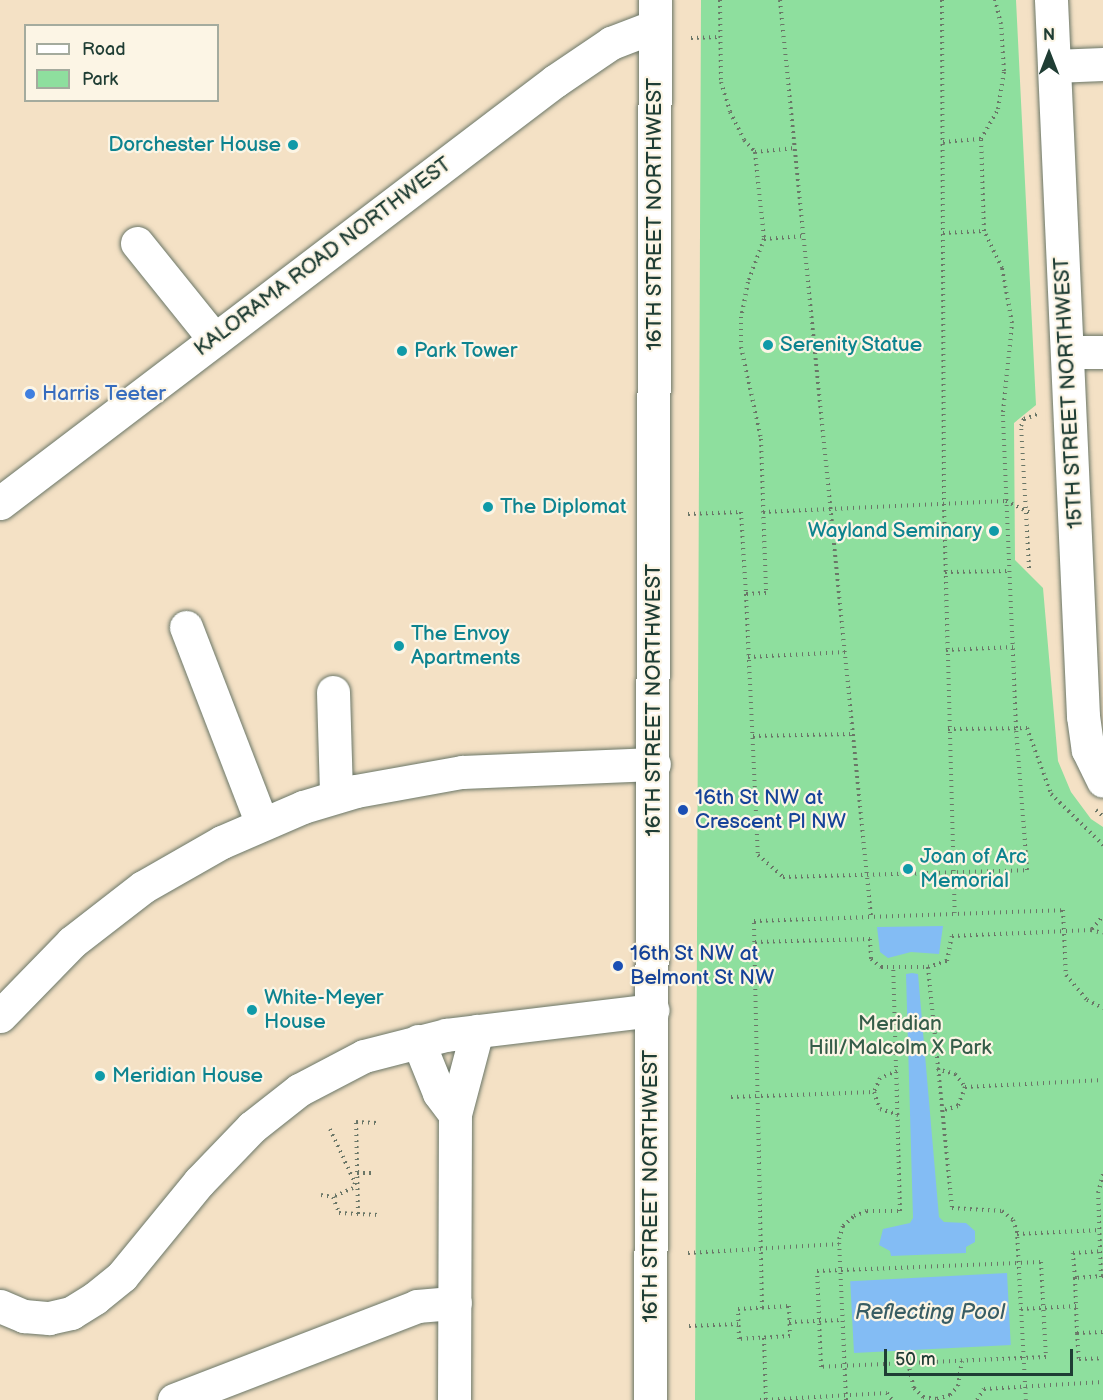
<!DOCTYPE html>
<style>
body{margin:0}
#map{position:relative;width:1103px;height:1400px;overflow:hidden;background:#f4e1c5;font-family:"Balsamiq Sans",sans-serif}
div>[style]{position:absolute}
[style*='--x']{left:calc(var(--x)*1px);top:calc(var(--y)*1px);width:calc(var(--w)*1px);rotate:calc(var(--a)*1deg)}
.green>*{inset:0;background:#8edf9e}
.water>*{inset:0;background:#83bcf4;transform-origin:0 0}
.path>*{height:4px;margin-top:-2px;transform-origin:0;background:repeating-linear-gradient(90deg,#6a7667 0 1.5px,transparent 0 6px)}
.roads{filter:drop-shadow(0 0 2px #6a7667) drop-shadow(0 0 2px #6a7667)}
.minor>*{height:33px;margin:-16.5px;padding:0 16.5px;transform-origin:16.5px;border-radius:16.5px;background:#fff}
.major>*{height:33px;margin:-16.5px;padding:0 16.5px;transform-origin:16.5px;border-radius:16.5px;background:#fff}
.dots>*{width:16px;height:16px;translate:-50% -50%;box-sizing:border-box;border:3px solid #fcf5e5;border-radius:50%}
span{translate:-50% -50%;white-space:nowrap;text-align:center;line-height:1.15;-webkit-text-stroke:4.5px #fcf5e5;paint-order:stroke}
.culture-label{font-size:21px;color:#0d838f}
.right{translate:-100% -50%;text-align:right}
.left{translate:0 -50%;text-align:left}
.street-label{font-size:21px;color:#1f3d34}
.shop-label{font-size:21px;color:#366cbe}
.transit-label{font-size:21px;color:#164399}
.park-label{font-size:21px;color:#355d49}
.water-label{font-size:22px;color:#385d64;font-style:italic}
.legend{position:absolute;left:24px;top:24px;width:195px;height:78px;box-sizing:border-box;background:#fcf5e5;border:2px solid #a4ab9e;margin:0;padding:8px 10px;list-style:none;font-size:18px;color:#1f3d34}
.legend li{display:flex;align-items:center;gap:12px;height:30px}
.legend b{width:30px;border:2px solid #a4ab9e}
.north{position:absolute;left:1019px;top:24px;width:60px;height:60px;-webkit-text-stroke:4px #fcf5e5;paint-order:stroke;rotate:0deg;font-size:16px;font-weight:700;line-height:24px;text-align:center;color:#1f3d34}
.north::after{content:'';display:block;margin:auto;width:21px;height:27px;background:#1f3d34;clip-path:polygon(50% 0,100% 100%,50% 72%,0 100%)}
.scale{position:absolute;left:884px;top:1349px;width:189px;height:27px;box-sizing:border-box;border:3px solid #1f3d34;border-top:0;padding-left:8px;font-size:18px;line-height:21px;white-space:nowrap;color:#1f3d34;-webkit-text-stroke:4px #fcf5e5;paint-order:stroke}
</style>
<div id="map">
<div class="green">
<div style="clip-path:polygon(701px 0,1016px 0,1036px 405px,1014px 423px,1015px 560px,1043px 588px,1058px 761px,1071px 792px,1091px 819px,1103px 827px,1103px 1400px,695px 1400px)"></div>
</div>
<div class="water">
<div style="clip-path:polygon(943px 926px,939px 954px,911px 952px,888px 958px,880px 952px,877px 927px)"></div>
<div style="clip-path:polygon(912px 973px,918px 974px,939px 1217px,944px 1222px,966px 1223px,975px 1231px,975px 1242px,966px 1247px,966px 1253px,891px 1256px,890px 1251px,879px 1245px,883px 1229px,910px 1223px,913px 1218px,906px 974px)"></div>
<div style="left:1007px;top:1273px;width:72px;height:157px;rotate:87deg"></div>
</div>
<div class="path">
<div style="--x:720;--y:0;--w:82;--a:89.3"></div>
<div style="--x:721;--y:82;--w:31;--a:73"></div>
<div style="--x:730;--y:112;--w:31;--a:63"></div>
<div style="--x:744;--y:140;--w:16;--a:47"></div>
<div style="--x:755;--y:152;--w:87;--a:84.1"></div>
<div style="--x:764;--y:239;--w:46;--a:110.4"></div>
<div style="--x:748;--y:282;--w:36;--a:101"></div>
<div style="--x:741;--y:317;--w:30;--a:90"></div>
<div style="--x:741;--y:347;--w:94;--a:77.7"></div>
<div style="--x:761;--y:439;--w:154;--a:88.1"></div>
<div style="--x:766;--y:593;--w:20;--a:177"></div>
<div style="--x:746;--y:594;--w:261;--a:87.4"></div>
<div style="--x:758;--y:855;--w:33;--a:41"></div>
<div style="--x:783;--y:877;--w:244;--a:-1.6"></div>
<div style="--x:1027;--y:870;--w:142;--a:-94.4"></div>
<div style="--x:1016;--y:728;--w:316;--a:-92.4"></div>
<div style="--x:1003;--y:412;--w:89;--a:-84.2"></div>
<div style="--x:1012;--y:323;--w:56;--a:-100.3"></div>
<div style="--x:1002;--y:268;--w:41;--a:-115.9"></div>
<div style="--x:984;--y:231;--w:92;--a:-91.9"></div>
<div style="--x:981;--y:139;--w:34;--a:-60"></div>
<div style="--x:998;--y:109;--w:38;--a:-81"></div>
<div style="--x:1004;--y:71;--w:47;--a:-93.7"></div>
<div style="--x:1001;--y:24;--w:25;--a:-104"></div>
<div style="--x:780;--y:0;--w:921;--a:84.33"></div>
<div style="--x:942;--y:0;--w:504;--a:89.77"></div>
<div style="--x:944;--y:504;--w:409;--a:88.5"></div>
<div style="--x:691;--y:38;--w:28;--a:-2"></div>
<div style="--x:943;--y:142;--w:38;--a:-5"></div>
<div style="--x:755;--y:152;--w:40;--a:-5.7"></div>
<div style="--x:943;--y:233;--w:41;--a:-2.8"></div>
<div style="--x:764;--y:239;--w:40;--a:-4.3"></div>
<div style="--x:763;--y:512;--w:243;--a:-2.6"></div>
<div style="--x:1006;--y:501;--w:28;--a:26"></div>
<div style="--x:688;--y:514;--w:53;--a:-2.2"></div>
<div style="--x:741;--y:512;--w:82;--a:86.5"></div>
<div style="--x:1029;--y:568;--w:142;--a:-93.2"></div>
<div style="--x:1021;--y:426;--w:8;--a:-67"></div>
<div style="--x:1024;--y:419;--w:15;--a:-20"></div>
<div style="--x:945;--y:572;--w:65;--a:-0.9"></div>
<div style="--x:946;--y:650;--w:67;--a:-2.6"></div>
<div style="--x:748;--y:657;--w:98;--a:-2.9"></div>
<div style="--x:948;--y:729;--w:79;--a:-0.7"></div>
<div style="--x:1027;--y:728;--w:70;--a:70"></div>
<div style="--x:1051;--y:794;--w:73;--a:44.4"></div>
<div style="--x:753;--y:736;--w:101;--a:-1.1"></div>
<div style="--x:1096;--y:810;--w:9;--a:41"></div>
<div style="--x:1092;--y:929;--w:17;--a:-50"></div>
<div style="--x:755;--y:942;--w:115;--a:-1.5"></div>
<div style="--x:870;--y:939;--w:20;--a:87"></div>
<div style="--x:871;--y:959;--w:13;--a:39"></div>
<div style="--x:881;--y:967;--w:47;--a:0"></div>
<div style="--x:928;--y:967;--w:20;--a:-18"></div>
<div style="--x:947;--y:961;--w:25;--a:-79"></div>
<div style="--x:952;--y:936;--w:139;--a:-2.5"></div>
<div style="--x:1091;--y:930;--w:12;--a:14"></div>
<div style="--x:928;--y:967;--w:242;--a:84.3"></div>
<div style="--x:952;--y:1208;--w:50;--a:3.4"></div>
<div style="--x:1002;--y:1211;--w:14;--a:39"></div>
<div style="--x:1013;--y:1220;--w:12;--a:70"></div>
<div style="--x:1017;--y:1231;--w:169;--a:87"></div>
<div style="--x:937;--y:1069;--w:19;--a:16"></div>
<div style="--x:955;--y:1074;--w:16;--a:52"></div>
<div style="--x:965;--y:1087;--w:20;--a:110"></div>
<div style="--x:958;--y:1106;--w:18;--a:164"></div>
<div style="--x:897;--y:1071;--w:18;--a:158"></div>
<div style="--x:880;--y:1078;--w:15;--a:113"></div>
<div style="--x:874;--y:1092;--w:18;--a:71"></div>
<div style="--x:880;--y:1109;--w:20;--a:18"></div>
<div style="--x:965;--y:1087;--w:138;--a:-2.9"></div>
<div style="--x:731;--y:1097;--w:143;--a:-2"></div>
<div style="--x:330;--y:1129;--w:60;--a:65.2"></div>
<div style="--x:355;--y:1183;--w:5;--a:112"></div>
<div style="--x:353;--y:1188;--w:22;--a:156"></div>
<div style="--x:333;--y:1197;--w:17;--a:69"></div>
<div style="--x:339;--y:1213;--w:40;--a:2.9"></div>
<div style="--x:357;--y:1173;--w:16;--a:0"></div>
<div style="--x:321;--y:1195;--w:12;--a:9"></div>
<div style="--x:358;--y:1214;--w:92;--a:-91.2"></div>
<div style="--x:356;--y:1122;--w:21;--a:3"></div>
<div style="--x:1017;--y:1234;--w:82;--a:-2.8"></div>
<div style="--x:688;--y:1253;--w:151;--a:-3.4"></div>
<div style="--x:1041;--y:1262;--w:95;--a:87"></div>
<div style="--x:1046;--y:1357;--w:225;--a:177.5"></div>
<div style="--x:821;--y:1367;--w:96;--a:-92.4"></div>
<div style="--x:817;--y:1271;--w:224;--a:-2.3"></div>
<div style="--x:1103;--y:1276;--w:28;--a:176"></div>
<div style="--x:1075;--y:1278;--w:55;--a:87.9"></div>
<div style="--x:1077;--y:1333;--w:26;--a:-2"></div>
<div style="--x:1101;--y:1277;--w:84;--a:-92"></div>
<div style="--x:1098;--y:1193;--w:20;--a:-75"></div>
<div style="--x:1075;--y:1278;--w:25;--a:-95"></div>
<div style="--x:1073;--y:1253;--w:30;--a:-4"></div>
<div style="--x:789;--y:1306;--w:30;--a:88"></div>
<div style="--x:790;--y:1336;--w:51;--a:176.6"></div>
<div style="--x:739;--y:1339;--w:30;--a:-92"></div>
<div style="--x:738;--y:1309;--w:51;--a:-3.4"></div>
<div style="--x:762;--y:1308;--w:387;--a:-91.2"></div>
<div style="--x:754;--y:921;--w:309;--a:-2"></div>
<div style="--x:1063;--y:910;--w:65;--a:87.4"></div>
<div style="--x:1066;--y:975;--w:33;--a:50"></div>
<div style="--x:1087;--y:1000;--w:18;--a:27"></div>
<div style="--x:1021;--y:1309;--w:55;--a:-3.1"></div>
<div style="--x:789;--y:1322;--w:53;--a:-2.2"></div>
<div style="--x:689;--y:1326;--w:49;--a:-2.3"></div>
<div style="--x:1077;--y:1333;--w:26;--a:86"></div>
<div style="--x:1079;--y:1359;--w:24;--a:-2"></div>
<div style="--x:764;--y:1338;--w:62;--a:88.2"></div>
<div style="--x:908;--y:1363;--w:26;--a:77"></div>
<div style="--x:914;--y:1388;--w:13;--a:45"></div>
<div style="--x:923;--y:1397;--w:14;--a:8"></div>
<div style="--x:937;--y:1399;--w:14;--a:-17"></div>
<div style="--x:950;--y:1395;--w:12;--a:-48"></div>
<div style="--x:958;--y:1386;--w:25;--a:-81"></div>
<div style="--x:760;--y:1400;--w:127;--a:-3.2"></div>
<div style="--x:887;--y:1393;--w:9;--a:54"></div>
<div style="--x:846;--y:1400;--w:161;--a:-92.5"></div>
<div style="--x:839;--y:1239;--w:14;--a:-73"></div>
<div style="--x:843;--y:1226;--w:15;--a:-42"></div>
<div style="--x:854;--y:1216;--w:14;--a:-21"></div>
<div style="--x:867;--y:1211;--w:33;--a:0"></div>
<div style="--x:900;--y:1211;--w:244;--a:-91.6"></div>
<div style="--x:977;--y:1400;--w:13;--a:-58"></div>
<div style="--x:984;--y:1389;--w:119;--a:-3.4"></div>
</div>
<div class="roads">
<div class="minor">
<div style="--x:1051;--y:0;--w:717;--a:87.44"></div>
<div style="--x:1083;--y:716;--w:34;--a:82"></div>
<div style="--x:1088;--y:750;--w:34;--a:64"></div>
<div style="--x:1054;--y:66;--w:49;--a:-2.3"></div>
<div style="--x:137;--y:243;--w:124;--a:51.2"></div>
<div style="--x:1068;--y:352;--w:35;--a:0"></div>
<div style="--x:0;--y:503;--w:697;--a:-37.25"></div>
<div style="--x:555;--y:81;--w:68;--a:-34.2"></div>
<div style="--x:611;--y:43;--w:47;--a:-21.1"></div>
<div style="--x:186;--y:627;--w:211;--a:68.9"></div>
<div style="--x:333;--y:692;--w:104;--a:88.3"></div>
<div style="--x:0;--y:1016;--w:103;--a:-45.8"></div>
<div style="--x:72;--y:942;--w:90;--a:-37.8"></div>
<div style="--x:143;--y:887;--w:91;--a:-29.7"></div>
<div style="--x:222;--y:842;--w:88;--a:-23.4"></div>
<div style="--x:303;--y:807;--w:55;--a:-16.8"></div>
<div style="--x:356;--y:791;--w:108;--a:-10.2"></div>
<div style="--x:462;--y:772;--w:192;--a:-2.4"></div>
<div style="--x:418;--y:1041;--w:56;--a:68"></div>
<div style="--x:439;--y:1093;--w:26;--a:53"></div>
<div style="--x:0;--y:1306;--w:26;--a:23"></div>
<div style="--x:24;--y:1316;--w:25;--a:5"></div>
<div style="--x:49;--y:1318;--w:23;--a:-13"></div>
<div style="--x:71;--y:1313;--w:28;--a:-32"></div>
<div style="--x:95;--y:1298;--w:35;--a:-39"></div>
<div style="--x:122;--y:1276;--w:122;--a:-50.7"></div>
<div style="--x:199;--y:1182;--w:76;--a:-46.1"></div>
<div style="--x:252;--y:1127;--w:60;--a:-38.2"></div>
<div style="--x:299;--y:1090;--w:73;--a:-27.6"></div>
<div style="--x:364;--y:1056;--w:85;--a:-14.4"></div>
<div style="--x:446;--y:1035;--w:208;--a:-6.9"></div>
<div style="--x:174;--y:1400;--w:261;--a:-21.1"></div>
<div style="--x:417;--y:1306;--w:38;--a:-5"></div>
<div style="--x:454;--y:1400;--w:286;--a:-89.8"></div>
<div style="--x:455;--y:1114;--w:86;--a:-75.2"></div>
</div>
<div class="major">
<div style="--x:650;--y:1400;--w:1400;--a:-89.8"></div>
</div>
</div>
<div class="dots">
<div style="left:293px;top:145px;background:#0f9aa8"></div>
<div style="left:768px;top:345px;background:#0f9aa8"></div>
<div style="left:402px;top:351px;background:#0f9aa8"></div>
<div style="left:30px;top:394px;background:#3f7fe0"></div>
<div style="left:488px;top:507px;background:#0f9aa8"></div>
<div style="left:994px;top:531px;background:#0f9aa8"></div>
<div style="left:399px;top:646px;background:#0f9aa8"></div>
<div style="left:683px;top:810px;background:#1a4fb4"></div>
<div style="left:908px;top:869px;background:#0f9aa8"></div>
<div style="left:618px;top:966px;background:#1a4fb4"></div>
<div style="left:252px;top:1010px;background:#0f9aa8"></div>
<div style="left:100px;top:1076px;background:#0f9aa8"></div>
</div>
<div class="culture-label">
<span class="right" style="left:281px;top:145px">Dorchester House</span>
<span class="left" style="left:780px;top:345px">Serenity Statue</span>
<span class="left" style="left:414px;top:351px">Park Tower</span>
<span class="left" style="left:500px;top:507px">The Diplomat</span>
<span class="right" style="left:982px;top:531px">Wayland Seminary</span>
<span class="left" style="left:411px;top:646px">The Envoy<br>Apartments</span>
<span class="left" style="left:920px;top:869px">Joan of Arc<br>Memorial</span>
<span class="left" style="left:264px;top:1010px">White-Meyer<br>House</span>
<span class="left" style="left:112px;top:1076px">Meridian House</span>
</div>
<div class="street-label">
<span style="left:655px;top:214px;rotate:-90deg">16TH STREET NORTHWEST</span>
<span style="left:323px;top:257px;rotate:-37deg">KALORAMA ROAD NORTHWEST</span>
<span style="left:1069px;top:393px;rotate:-93deg">15TH STREET NORTHWEST</span>
<span style="left:654px;top:700px;rotate:-90deg">16TH STREET NORTHWEST</span>
<span style="left:651px;top:1186px;rotate:-90deg">16TH STREET NORTHWEST</span>
</div>
<div class="shop-label">
<span class="left" style="left:42px;top:394px">Harris Teeter</span>
</div>
<div class="transit-label">
<span class="left" style="left:695px;top:810px">16th St NW at<br>Crescent Pl NW</span>
<span class="left" style="left:630px;top:966px">16th St NW at<br>Belmont St NW</span>
</div>
<div class="park-label">
<span style="left:900px;top:1036px">Meridian<br>Hill/Malcolm X Park</span>
</div>
<div class="water-label">
<span style="left:930px;top:1313px">Reflecting Pool</span>
</div>
<ul class="legend">
<li><b style="height:8px;background:#fff"></b>Road</li>
<li><b style="height:16px;background:#8edf9e"></b>Park</li>
</ul>
<div class="north">N</div>
<div class="scale">50 m</div>
</div>
